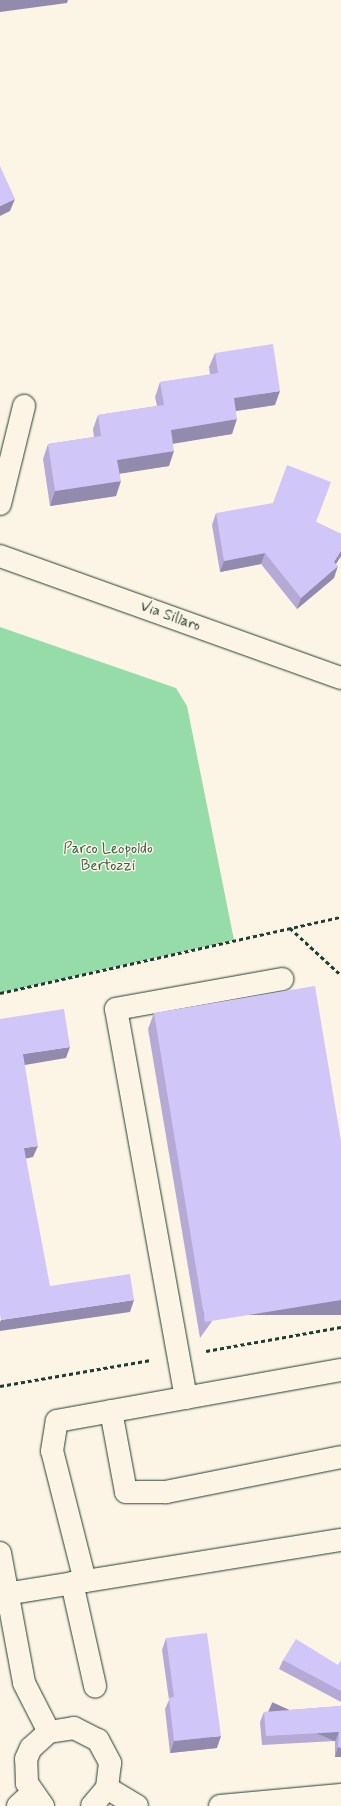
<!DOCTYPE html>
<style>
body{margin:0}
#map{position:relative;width:341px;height:1806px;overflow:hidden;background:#fcf5e5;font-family:Mynerve,sans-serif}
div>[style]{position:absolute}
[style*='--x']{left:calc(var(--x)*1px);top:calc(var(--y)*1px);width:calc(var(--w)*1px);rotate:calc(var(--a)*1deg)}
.green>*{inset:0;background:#96dca9}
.path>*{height:2.5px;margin-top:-1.25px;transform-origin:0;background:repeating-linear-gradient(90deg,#1f3d34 0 4px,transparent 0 7px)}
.roads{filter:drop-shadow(0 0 1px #1f3d34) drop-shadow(0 0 1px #1f3d34)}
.minor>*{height:22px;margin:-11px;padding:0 11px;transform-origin:11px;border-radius:11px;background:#fcf5e5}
.wall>*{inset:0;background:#b4aad5}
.shaded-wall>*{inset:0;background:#928bae;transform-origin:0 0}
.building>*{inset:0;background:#d1c6f8}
span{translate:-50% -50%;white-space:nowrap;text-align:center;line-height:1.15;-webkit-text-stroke:3px #fcf5e5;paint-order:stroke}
.street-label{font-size:15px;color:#1f3d34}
.park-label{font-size:15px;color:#375d4b}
</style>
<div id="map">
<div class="green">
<div style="clip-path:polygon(0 627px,176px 688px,187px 706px,234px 940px,0 993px)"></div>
</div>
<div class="path">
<div style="--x:290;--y:928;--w:69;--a:42.7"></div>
<div style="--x:0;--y:993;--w:349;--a:-12.6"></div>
<div style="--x:206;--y:1351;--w:137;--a:-10.1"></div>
<div style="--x:0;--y:1386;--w:153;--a:-9.8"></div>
</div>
<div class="roads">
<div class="minor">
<div style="--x:0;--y:504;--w:101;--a:-76.2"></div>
<div style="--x:0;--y:556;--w:362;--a:19.7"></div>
<div style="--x:186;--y:1398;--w:395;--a:-100.2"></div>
<div style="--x:116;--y:1009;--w:169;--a:-10.2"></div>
<div style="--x:111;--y:1411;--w:82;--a:79.5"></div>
<div style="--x:126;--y:1492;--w:40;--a:0"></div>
<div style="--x:166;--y:1492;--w:178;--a:-11.3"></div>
<div style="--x:0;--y:1553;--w:132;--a:79.5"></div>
<div style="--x:24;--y:1683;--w:55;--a:63"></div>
<div style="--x:85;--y:1581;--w:134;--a:-104.2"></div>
<div style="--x:52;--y:1451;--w:30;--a:-81"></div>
<div style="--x:57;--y:1421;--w:289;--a:-10.2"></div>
<div style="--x:72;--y:1583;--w:106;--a:77.4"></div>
<div style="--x:6;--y:1594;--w:339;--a:-9.2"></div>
<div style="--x:107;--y:1788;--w:35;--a:31"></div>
<div style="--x:18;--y:1806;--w:18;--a:-43"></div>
<div style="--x:43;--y:1806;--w:28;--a:-125"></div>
<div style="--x:27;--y:1783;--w:24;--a:-92"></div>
<div style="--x:26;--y:1759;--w:12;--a:-66"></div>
<div style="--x:31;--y:1748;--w:24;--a:-42"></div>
<div style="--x:49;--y:1732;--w:25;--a:-9"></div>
<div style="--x:74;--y:1728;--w:27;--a:27"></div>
<div style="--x:98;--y:1740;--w:26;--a:62"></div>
<div style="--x:110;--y:1763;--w:25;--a:97"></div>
<div style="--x:107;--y:1788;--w:23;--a:130"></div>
<div style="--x:220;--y:1806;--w:121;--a:-5.2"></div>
</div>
</div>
<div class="wall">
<div style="clip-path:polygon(215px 353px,275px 405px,236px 411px,232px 434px,173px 443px,169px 466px,120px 473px,116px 496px,50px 506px,43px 459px,48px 444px,94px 437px,93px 429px,98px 415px,157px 406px,155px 397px,160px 382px,210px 375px,209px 367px)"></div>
<div style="clip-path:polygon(216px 513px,316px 522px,341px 534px,341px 556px,336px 564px,334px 578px,297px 609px,261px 564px,220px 572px,212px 525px)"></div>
<div style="clip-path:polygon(154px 1013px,341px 1141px,200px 1338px,148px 1029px)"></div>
<div style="clip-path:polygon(166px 1638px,217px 1748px,170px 1753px,165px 1709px,169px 1700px,162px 1650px)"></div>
<div style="clip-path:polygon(283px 1660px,338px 1665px,341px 1661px,341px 1702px,279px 1669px)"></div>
<div style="clip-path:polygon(341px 1706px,341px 1757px,335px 1757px,335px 1741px,262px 1745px,260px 1722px,264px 1712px)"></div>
</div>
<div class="shaded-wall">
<div style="clip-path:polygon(0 0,68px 0,67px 3px,0 12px)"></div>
<div style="clip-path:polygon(15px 199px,10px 211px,0 216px,0 206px)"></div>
<div style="clip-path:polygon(280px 391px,275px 405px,229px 412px,234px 398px)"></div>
<div style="clip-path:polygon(237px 419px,232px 434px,166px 445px,171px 430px)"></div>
<div style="clip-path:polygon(174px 451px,169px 466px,112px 475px,117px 460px)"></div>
<div style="clip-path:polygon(121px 481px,116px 496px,50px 506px,55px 491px)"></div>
<div style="clip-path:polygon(341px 551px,341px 556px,330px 573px,334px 562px)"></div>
<div style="clip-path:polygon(265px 553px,261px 564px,220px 572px,224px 561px)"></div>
<div style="clip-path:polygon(338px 566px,334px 578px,297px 609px,301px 598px)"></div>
<div style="clip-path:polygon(70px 1047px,66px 1058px,19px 1066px,23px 1054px)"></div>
<div style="clip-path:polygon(38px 1146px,33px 1157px,20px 1160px,24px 1148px)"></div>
<div style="clip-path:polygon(134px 1300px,130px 1312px,0 1331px,0 1322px,1px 1320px)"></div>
<div style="left:341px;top:1300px;width:15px;height:138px;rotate:90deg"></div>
<div style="left:339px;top:1732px;width:10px;height:73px;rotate:114deg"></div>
<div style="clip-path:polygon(221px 1736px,217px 1748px,170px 1753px,174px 1741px)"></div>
<div style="clip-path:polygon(338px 1747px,341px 1748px,341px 1757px,335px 1757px)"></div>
</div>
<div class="building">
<div style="clip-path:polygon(0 166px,15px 199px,0 206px)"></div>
<div style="clip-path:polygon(273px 344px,280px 391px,234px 398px,237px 419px,171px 430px,174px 451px,117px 460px,121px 481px,55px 491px,48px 444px,101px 436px,98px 415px,164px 405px,160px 382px,218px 373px,215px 353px)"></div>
<div style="clip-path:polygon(287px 465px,331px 482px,316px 522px,341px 534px,341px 551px,334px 562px,338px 566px,301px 598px,265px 553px,224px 561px,216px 513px,273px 503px)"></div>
<div style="clip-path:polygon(315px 986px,341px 1141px,341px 1300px,205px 1322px,154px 1013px)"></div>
<div style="clip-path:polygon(64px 1009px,70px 1047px,23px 1054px,38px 1146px,24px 1148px,50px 1286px,130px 1274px,134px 1300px,1px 1320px,0 1315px,0 1019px)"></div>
<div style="clip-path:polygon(207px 1633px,221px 1736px,174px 1741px,169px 1698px,174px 1697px,166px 1638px)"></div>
<div style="clip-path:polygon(296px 1639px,338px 1665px,341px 1661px,341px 1691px,283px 1660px)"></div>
<div style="clip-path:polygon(341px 1706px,341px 1748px,338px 1747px,339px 1732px,266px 1736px,264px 1712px)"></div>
</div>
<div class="street-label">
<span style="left:170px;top:617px;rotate:20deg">Via Sillaro</span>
</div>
<div class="park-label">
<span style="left:108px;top:858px">Parco Leopoldo<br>Bertozzi</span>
</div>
</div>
